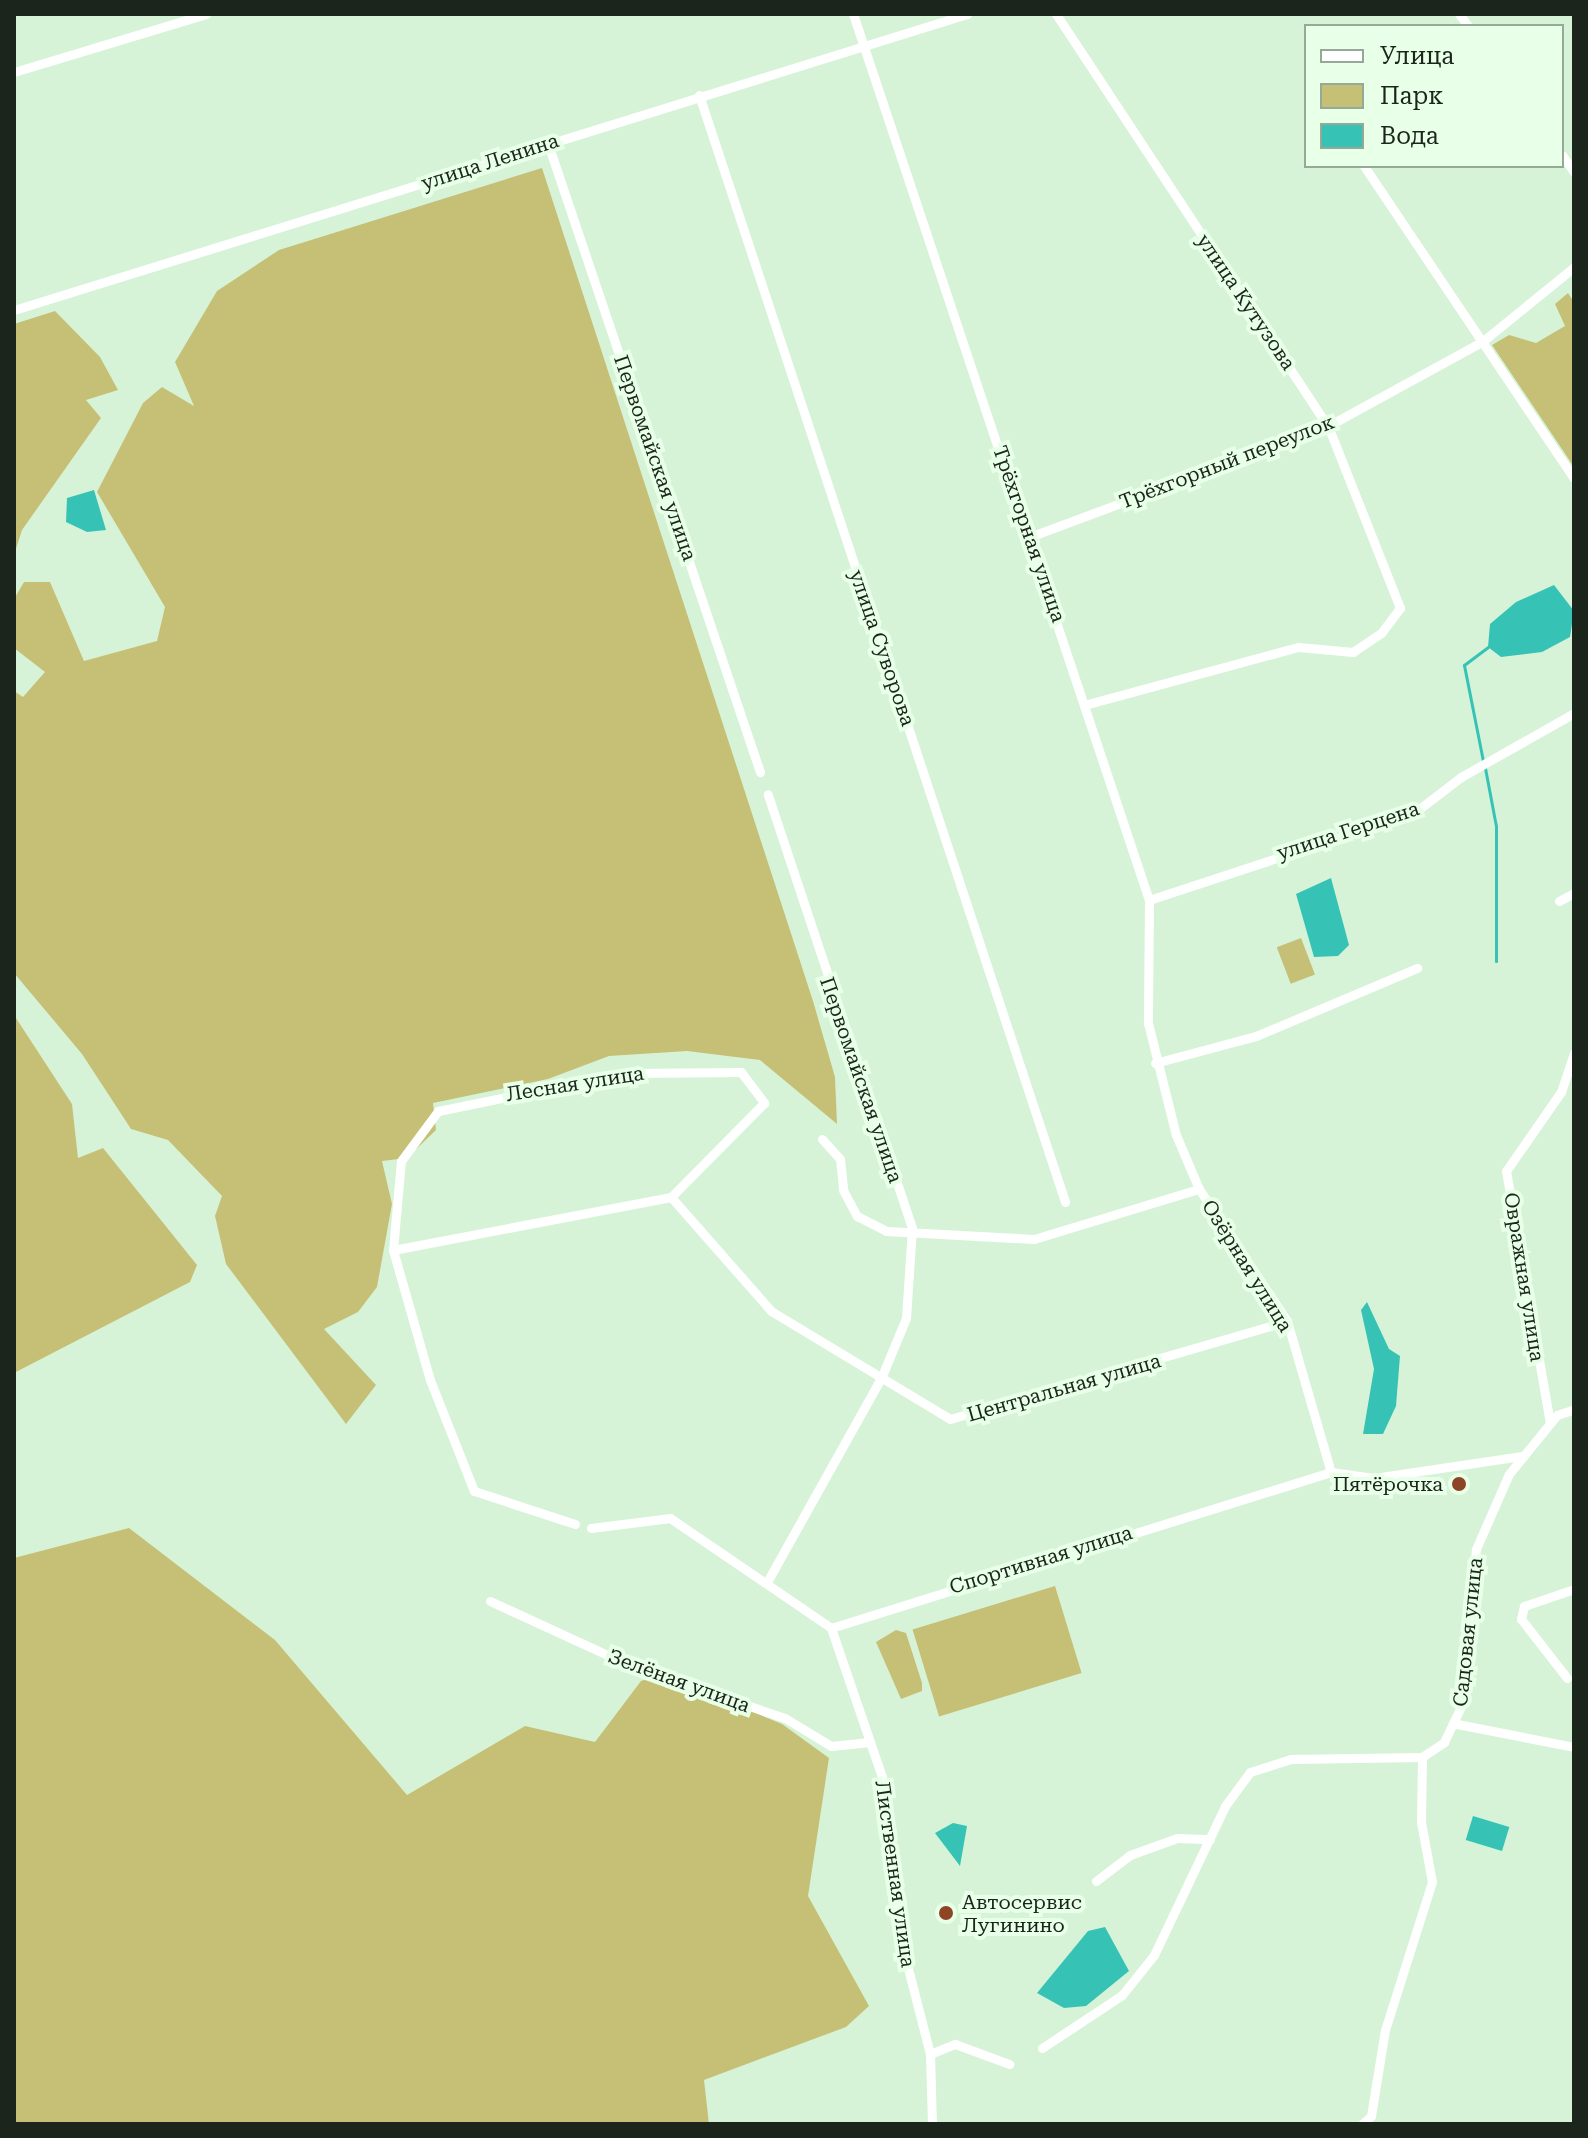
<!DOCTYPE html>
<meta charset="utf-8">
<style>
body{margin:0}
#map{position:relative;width:1588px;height:2138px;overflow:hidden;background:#d7f3d7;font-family:"Roboto Serif",serif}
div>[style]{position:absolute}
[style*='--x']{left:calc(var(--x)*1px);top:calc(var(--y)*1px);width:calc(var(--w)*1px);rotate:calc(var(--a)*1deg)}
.green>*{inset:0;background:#c6c076;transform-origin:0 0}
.water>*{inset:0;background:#36c3b6;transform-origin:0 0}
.stream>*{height:3px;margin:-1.5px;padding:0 1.5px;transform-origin:1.5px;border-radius:1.5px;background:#36c3b6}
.street>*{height:9px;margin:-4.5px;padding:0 4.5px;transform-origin:4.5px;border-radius:4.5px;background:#fff}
.dots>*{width:22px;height:22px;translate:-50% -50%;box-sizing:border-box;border:4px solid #e8ffe8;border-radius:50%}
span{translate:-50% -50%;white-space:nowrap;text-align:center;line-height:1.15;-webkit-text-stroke:8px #e8ffe8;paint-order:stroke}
.street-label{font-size:20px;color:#1b251b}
.poi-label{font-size:20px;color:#1b251b}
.right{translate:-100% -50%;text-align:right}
.left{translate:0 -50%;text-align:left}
.frame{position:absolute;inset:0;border:16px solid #1b251b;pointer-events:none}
.legend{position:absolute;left:1304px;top:24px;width:260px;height:144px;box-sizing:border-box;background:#e8ffe8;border:2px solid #96a896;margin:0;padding:10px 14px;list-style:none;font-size:24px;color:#1b251b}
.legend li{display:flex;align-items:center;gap:16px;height:40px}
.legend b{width:40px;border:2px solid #96a896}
</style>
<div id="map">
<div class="green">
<div style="clip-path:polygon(542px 168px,813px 1001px,835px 1077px,837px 1124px,760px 1060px,687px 1051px,609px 1056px,548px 1079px,433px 1103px,436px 1130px,407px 1158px,382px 1161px,392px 1204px,377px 1287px,358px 1312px,324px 1329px,376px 1385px,346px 1424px,226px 1264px,215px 1216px,222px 1196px,168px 1140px,131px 1129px,82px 1054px,14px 973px,14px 691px,23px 697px,45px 672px,14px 648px,14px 599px,24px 582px,50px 582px,84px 661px,157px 641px,165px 607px,97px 492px,143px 403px,162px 387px,194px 406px,175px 362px,217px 291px,279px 250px)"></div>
<div style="clip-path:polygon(1568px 293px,1574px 302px,1574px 467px,1492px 345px,1509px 335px,1536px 343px,1565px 326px,1555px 304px)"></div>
<div style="clip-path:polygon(55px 311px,100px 357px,118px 390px,86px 400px,101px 418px,22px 530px,14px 555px,14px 324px)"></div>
<div style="left:1301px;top:938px;width:39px;height:26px;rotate:69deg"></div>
<div style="clip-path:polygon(14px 1015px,72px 1104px,78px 1158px,103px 1148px,197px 1265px,190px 1282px,14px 1373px)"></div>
<div style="clip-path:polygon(129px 1528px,275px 1640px,407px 1795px,525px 1726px,595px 1742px,641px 1681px,661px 1674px,782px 1724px,829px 1758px,808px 1896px,869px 2006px,846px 2027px,704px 2080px,709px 2124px,14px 2124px,14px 1558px)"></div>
<div style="left:1055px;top:1586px;width:91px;height:149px;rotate:73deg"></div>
<div style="clip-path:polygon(896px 1630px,906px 1633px,922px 1683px,922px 1691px,901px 1699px,876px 1642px)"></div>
</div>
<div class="water">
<div style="clip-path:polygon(94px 490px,106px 530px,87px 532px,66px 522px,67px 498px)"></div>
<div style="clip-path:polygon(1554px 585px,1574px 611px,1570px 637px,1542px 652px,1501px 657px,1488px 647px,1490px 624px,1516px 602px)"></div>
<div style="clip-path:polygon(1331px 878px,1349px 945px,1338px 956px,1314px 957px,1296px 894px)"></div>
<div style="clip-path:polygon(1367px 1302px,1389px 1349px,1400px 1356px,1396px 1406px,1383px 1434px,1363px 1434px,1374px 1369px,1361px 1310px)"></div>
<div style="left:1473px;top:1816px;width:38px;height:25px;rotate:17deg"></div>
<div style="clip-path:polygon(953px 1823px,967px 1826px,960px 1866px,935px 1833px)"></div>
<div style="clip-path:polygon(1105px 1927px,1129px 1971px,1086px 2006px,1064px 2008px,1037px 1993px,1088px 1931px)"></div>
</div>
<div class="stream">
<div style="--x:1483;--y:761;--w:98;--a:-101.2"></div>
<div style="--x:1464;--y:665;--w:30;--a:-37"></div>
<div style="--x:1485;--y:768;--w:59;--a:79.3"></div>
<div style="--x:1496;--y:826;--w:135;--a:90"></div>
</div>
<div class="street">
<div style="--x:853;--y:14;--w:934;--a:71.53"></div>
<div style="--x:1149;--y:900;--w:123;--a:90.5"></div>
<div style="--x:1148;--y:1023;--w:115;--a:76"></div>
<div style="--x:1176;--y:1135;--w:59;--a:66.9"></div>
<div style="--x:1199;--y:1189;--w:159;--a:56.3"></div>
<div style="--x:1287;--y:1321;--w:157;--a:73.8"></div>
<div style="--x:1056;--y:14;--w:494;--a:56.6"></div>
<div style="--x:1328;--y:426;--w:196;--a:68.4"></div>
<div style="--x:1400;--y:608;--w:31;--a:127"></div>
<div style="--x:1381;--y:633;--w:34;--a:146"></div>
<div style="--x:1353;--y:652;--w:55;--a:-174.8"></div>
<div style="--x:1298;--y:647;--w:221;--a:164.8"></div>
<div style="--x:1459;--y:14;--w:15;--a:53"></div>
<div style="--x:14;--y:72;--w:201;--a:-16.8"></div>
<div style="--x:699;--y:95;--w:1166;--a:71.7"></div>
<div style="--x:548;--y:144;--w:663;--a:71.35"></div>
<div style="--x:1562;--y:155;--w:21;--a:55"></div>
<div style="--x:1364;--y:166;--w:376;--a:56.1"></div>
<div style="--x:14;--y:310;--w:998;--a:-17.25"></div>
<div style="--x:1032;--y:536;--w:316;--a:-20.4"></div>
<div style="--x:1328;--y:426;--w:177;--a:-28.7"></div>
<div style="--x:1483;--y:341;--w:117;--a:-39.1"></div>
<div style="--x:1149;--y:900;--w:279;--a:-18.2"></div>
<div style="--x:1414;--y:813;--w:59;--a:-37.5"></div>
<div style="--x:1461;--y:777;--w:130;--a:-29.5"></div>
<div style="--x:1559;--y:901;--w:17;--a:-28"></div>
<div style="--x:1155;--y:1063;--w:105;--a:-15"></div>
<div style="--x:1256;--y:1036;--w:175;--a:-22.9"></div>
<div style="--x:822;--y:1139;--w:27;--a:48"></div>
<div style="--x:840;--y:1159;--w:31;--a:84"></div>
<div style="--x:843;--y:1190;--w:30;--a:62"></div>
<div style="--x:857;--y:1216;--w:33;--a:27"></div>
<div style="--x:886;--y:1231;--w:148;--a:3.1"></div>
<div style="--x:1034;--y:1239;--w:172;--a:-16.9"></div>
<div style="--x:393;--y:1250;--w:283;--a:-10.8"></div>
<div style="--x:671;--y:1197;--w:152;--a:48.7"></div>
<div style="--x:771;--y:1311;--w:209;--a:31.1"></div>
<div style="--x:950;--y:1419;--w:351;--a:-16.2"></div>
<div style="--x:1550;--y:1423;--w:256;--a:-99.9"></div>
<div style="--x:1506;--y:1171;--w:96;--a:-55.2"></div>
<div style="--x:1561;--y:1092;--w:41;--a:-71.6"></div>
<div style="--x:575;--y:1524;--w:106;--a:-161.9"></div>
<div style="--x:474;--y:1491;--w:119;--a:-111.6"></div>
<div style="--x:430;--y:1380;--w:135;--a:-105.9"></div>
<div style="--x:393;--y:1250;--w:89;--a:-84.9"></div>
<div style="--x:401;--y:1161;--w:62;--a:-53.5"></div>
<div style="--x:438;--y:1111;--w:191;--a:-11.5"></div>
<div style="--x:625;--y:1073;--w:116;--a:-0.5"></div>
<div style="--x:741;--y:1072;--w:39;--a:53"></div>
<div style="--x:764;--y:1103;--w:132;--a:134.7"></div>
<div style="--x:591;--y:1528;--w:80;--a:-7.2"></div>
<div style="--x:670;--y:1518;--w:195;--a:34.3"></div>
<div style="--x:831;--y:1628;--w:524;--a:-17.33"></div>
<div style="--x:1331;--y:1472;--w:43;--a:7.9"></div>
<div style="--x:1374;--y:1478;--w:150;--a:-8.5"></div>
<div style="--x:767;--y:1582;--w:236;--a:-60.8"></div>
<div style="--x:882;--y:1376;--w:63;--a:-67.5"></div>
<div style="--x:906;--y:1318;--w:90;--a:-86.2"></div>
<div style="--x:912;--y:1228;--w:457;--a:-108.4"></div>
<div style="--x:490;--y:1601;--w:155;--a:24.7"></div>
<div style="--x:631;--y:1666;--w:163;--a:18.7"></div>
<div style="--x:785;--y:1718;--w:54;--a:31.3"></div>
<div style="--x:831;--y:1746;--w:39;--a:-6"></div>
<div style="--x:831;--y:1628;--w:157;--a:71.1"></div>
<div style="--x:882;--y:1777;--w:165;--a:83.4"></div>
<div style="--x:901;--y:1941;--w:117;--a:75.6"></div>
<div style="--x:930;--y:2054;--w:70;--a:88.4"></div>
<div style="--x:1567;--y:1678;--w:75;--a:-127.9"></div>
<div style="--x:1521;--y:1619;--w:13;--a:-77"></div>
<div style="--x:1524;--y:1606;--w:53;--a:-18.8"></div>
<div style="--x:1457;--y:1724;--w:119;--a:11.1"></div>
<div style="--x:1096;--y:1881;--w:43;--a:-37.4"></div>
<div style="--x:1130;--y:1855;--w:50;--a:-19.9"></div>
<div style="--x:1177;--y:1838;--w:33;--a:2"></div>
<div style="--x:1042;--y:2048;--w:96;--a:-33.5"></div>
<div style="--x:1122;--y:1995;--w:51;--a:-51.3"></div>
<div style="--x:1154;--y:1955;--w:165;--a:-64.5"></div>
<div style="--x:1225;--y:1806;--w:42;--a:-53.7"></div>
<div style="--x:1250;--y:1772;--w:43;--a:-17.6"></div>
<div style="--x:1291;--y:1759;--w:131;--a:-0.9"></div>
<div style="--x:930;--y:2054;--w:27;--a:-22"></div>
<div style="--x:955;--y:2044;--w:58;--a:20.3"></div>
<div style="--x:1362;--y:2124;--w:12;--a:-42"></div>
<div style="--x:1371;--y:2116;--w:87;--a:-80.8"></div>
<div style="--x:1385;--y:2030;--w:155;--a:-72.4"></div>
<div style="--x:1432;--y:1882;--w:61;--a:-100.4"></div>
<div style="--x:1421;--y:1822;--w:65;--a:-89.1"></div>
<div style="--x:1422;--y:1757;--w:27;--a:-34"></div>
<div style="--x:1444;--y:1742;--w:47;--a:-64.5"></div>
<div style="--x:1464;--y:1700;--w:151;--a:-85.5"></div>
<div style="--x:1476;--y:1549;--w:82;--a:-66.3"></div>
<div style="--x:1509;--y:1474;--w:76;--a:-50.9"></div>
<div style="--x:1557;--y:1415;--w:18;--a:-19"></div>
</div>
<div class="dots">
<div style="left:1459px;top:1484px;background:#8e4525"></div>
<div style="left:946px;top:1913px;background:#8e4525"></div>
</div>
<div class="street-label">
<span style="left:490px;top:162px;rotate:-18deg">улица Ленина</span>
<span style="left:1246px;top:302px;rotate:56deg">улица Кутузова</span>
<span style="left:655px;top:458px;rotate:71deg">Первомайская улица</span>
<span style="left:1227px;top:462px;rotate:-21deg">Трёхгорный переулок</span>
<span style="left:1029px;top:534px;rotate:71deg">Трёхгорная улица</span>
<span style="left:882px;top:648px;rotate:71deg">улица Суворова</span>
<span style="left:1348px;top:831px;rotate:-18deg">улица Герцена</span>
<span style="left:861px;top:1080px;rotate:71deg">Первомайская улица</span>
<span style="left:575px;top:1084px;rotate:-9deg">Лесная улица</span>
<span style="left:1247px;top:1266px;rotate:58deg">Озёрная улица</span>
<span style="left:1524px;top:1277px;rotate:81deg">Овражная улица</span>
<span style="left:1064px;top:1388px;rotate:-16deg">Центральная улица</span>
<span style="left:1041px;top:1560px;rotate:-17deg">Спортивная улица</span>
<span style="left:1468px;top:1632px;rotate:-84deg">Садовая улица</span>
<span style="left:679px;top:1681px;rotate:20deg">Зелёная улица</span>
<span style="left:895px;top:1874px;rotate:82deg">Лиственная улица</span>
</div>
<div class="poi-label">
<span class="right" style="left:1443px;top:1484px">Пятёрочка</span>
<span class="left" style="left:962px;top:1914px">Автосервис<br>Лугинино</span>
</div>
<div class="frame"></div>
<ul class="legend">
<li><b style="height:10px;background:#fff"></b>Улица</li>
<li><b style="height:22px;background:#c6c076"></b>Парк</li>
<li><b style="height:22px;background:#36c3b6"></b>Вода</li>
</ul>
</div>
